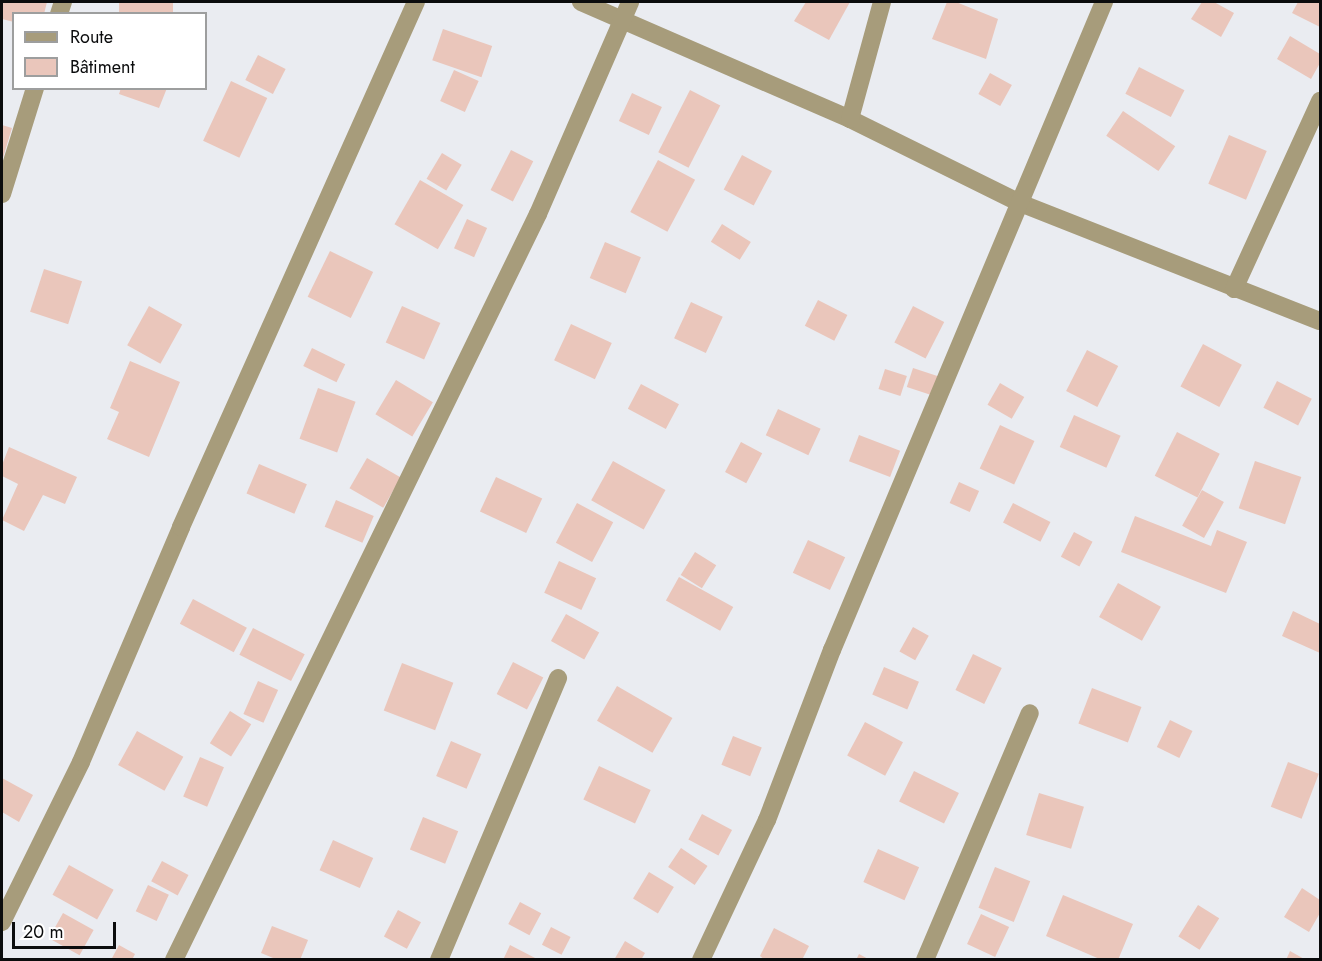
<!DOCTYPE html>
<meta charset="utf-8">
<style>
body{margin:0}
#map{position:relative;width:1322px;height:961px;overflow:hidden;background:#eaecf1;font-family:Jost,sans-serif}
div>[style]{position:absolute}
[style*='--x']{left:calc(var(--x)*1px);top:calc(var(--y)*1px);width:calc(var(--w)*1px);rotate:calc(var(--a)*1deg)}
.building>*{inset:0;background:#eac6bb;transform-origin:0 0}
.street>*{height:18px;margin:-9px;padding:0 9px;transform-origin:9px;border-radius:9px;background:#a79c7b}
span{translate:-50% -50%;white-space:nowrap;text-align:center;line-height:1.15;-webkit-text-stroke:4.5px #fff;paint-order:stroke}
.frame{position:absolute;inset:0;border:3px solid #0b0c0d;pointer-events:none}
.legend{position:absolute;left:12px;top:12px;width:195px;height:78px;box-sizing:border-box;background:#fff;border:2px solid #9d9e9e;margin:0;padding:8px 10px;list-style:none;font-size:18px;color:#0b0c0d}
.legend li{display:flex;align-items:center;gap:12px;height:30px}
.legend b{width:30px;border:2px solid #9d9e9e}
.scale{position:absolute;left:12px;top:922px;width:104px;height:27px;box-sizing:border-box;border:3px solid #0b0c0d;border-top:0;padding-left:8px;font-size:18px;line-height:21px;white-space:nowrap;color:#0b0c0d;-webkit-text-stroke:4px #fff;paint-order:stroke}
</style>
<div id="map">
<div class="building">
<div style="clip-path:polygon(2px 2px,47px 2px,44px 14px,14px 14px,14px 22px,2px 19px)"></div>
<div style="left:119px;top:2px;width:54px;height:12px"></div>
<div style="clip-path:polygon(806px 2px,850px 2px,829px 40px,794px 21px)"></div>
<div style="clip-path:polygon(947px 2px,956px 2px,998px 19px,986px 59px,932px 39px)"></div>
<div style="clip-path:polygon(1202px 2px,1214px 2px,1234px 13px,1221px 37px,1191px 19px)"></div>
<div style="clip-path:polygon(1298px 2px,1320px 2px,1320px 27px,1292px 13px)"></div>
<div style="left:443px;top:29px;width:52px;height:33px;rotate:19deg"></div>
<div style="clip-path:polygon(1290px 36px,1320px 54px,1320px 63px,1311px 79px,1277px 59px)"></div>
<div style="left:258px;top:55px;width:31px;height:28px;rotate:27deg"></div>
<div style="left:1139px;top:67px;width:51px;height:30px;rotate:27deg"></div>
<div style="left:454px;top:70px;width:27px;height:34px;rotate:24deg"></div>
<div style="left:990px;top:73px;width:25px;height:24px;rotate:29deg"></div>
<div style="left:231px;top:81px;width:40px;height:66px;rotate:25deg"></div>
<div style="clip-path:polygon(121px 88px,167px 88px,159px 108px,119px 94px)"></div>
<div style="left:690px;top:90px;width:34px;height:70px;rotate:27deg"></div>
<div style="left:632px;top:93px;width:33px;height:31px;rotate:25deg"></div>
<div style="left:1123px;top:111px;width:63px;height:30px;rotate:34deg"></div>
<div style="clip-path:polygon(2px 125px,12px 128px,2px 161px)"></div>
<div style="left:1229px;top:135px;width:41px;height:53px;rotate:23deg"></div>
<div style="left:511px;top:150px;width:25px;height:45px;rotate:27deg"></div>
<div style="left:442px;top:153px;width:23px;height:30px;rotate:31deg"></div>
<div style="left:742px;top:155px;width:34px;height:39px;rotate:28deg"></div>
<div style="left:658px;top:160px;width:42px;height:59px;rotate:28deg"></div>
<div style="left:420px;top:180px;width:50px;height:51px;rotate:30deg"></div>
<div style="left:467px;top:219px;width:22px;height:32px;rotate:24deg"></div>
<div style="left:722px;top:224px;width:34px;height:21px;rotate:32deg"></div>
<div style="left:605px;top:242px;width:39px;height:39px;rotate:23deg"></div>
<div style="left:330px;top:251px;width:48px;height:51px;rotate:26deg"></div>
<div style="left:44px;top:269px;width:40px;height:45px;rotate:18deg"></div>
<div style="left:818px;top:300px;width:33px;height:29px;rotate:27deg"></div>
<div style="left:691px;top:302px;width:35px;height:40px;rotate:25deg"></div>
<div style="left:149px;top:306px;width:38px;height:45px;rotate:29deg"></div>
<div style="left:402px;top:306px;width:42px;height:40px;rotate:24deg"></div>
<div style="left:913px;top:306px;width:35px;height:41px;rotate:27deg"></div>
<div style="left:571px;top:324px;width:45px;height:40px;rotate:25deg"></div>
<div style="left:1203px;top:344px;width:44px;height:48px;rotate:28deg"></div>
<div style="left:312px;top:348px;width:37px;height:20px;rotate:26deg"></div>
<div style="left:1087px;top:350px;width:35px;height:46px;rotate:27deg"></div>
<div style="clip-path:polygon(130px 361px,180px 382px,149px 457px,107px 439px,119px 412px,110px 408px)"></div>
<div style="left:913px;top:368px;width:32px;height:20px;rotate:18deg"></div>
<div style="left:885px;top:369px;width:23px;height:21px;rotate:18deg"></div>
<div style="left:396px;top:380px;width:43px;height:40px;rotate:31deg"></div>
<div style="left:1277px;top:381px;width:39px;height:30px;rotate:27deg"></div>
<div style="left:1000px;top:383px;width:28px;height:25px;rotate:30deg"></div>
<div style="left:641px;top:384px;width:43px;height:28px;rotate:28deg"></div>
<div style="left:318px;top:388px;width:40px;height:54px;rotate:20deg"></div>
<div style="left:778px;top:409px;width:47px;height:29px;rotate:25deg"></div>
<div style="left:1074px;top:415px;width:51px;height:35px;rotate:24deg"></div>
<div style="left:1000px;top:425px;width:38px;height:48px;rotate:25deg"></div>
<div style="left:1177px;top:432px;width:48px;height:49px;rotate:27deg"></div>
<div style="left:859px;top:435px;width:44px;height:28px;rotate:21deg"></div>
<div style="left:741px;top:442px;width:24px;height:34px;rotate:28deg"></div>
<div style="clip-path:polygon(9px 447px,77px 477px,65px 504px,43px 495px,24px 531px,2px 520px,18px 484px,2px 476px,2px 465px)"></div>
<div style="left:367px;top:458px;width:39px;height:35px;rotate:30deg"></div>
<div style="left:613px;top:461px;width:60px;height:45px;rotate:29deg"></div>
<div style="left:1255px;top:461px;width:49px;height:50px;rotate:19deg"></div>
<div style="left:259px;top:464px;width:52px;height:32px;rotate:23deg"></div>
<div style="left:496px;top:477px;width:51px;height:38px;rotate:25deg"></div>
<div style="left:959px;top:482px;width:22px;height:23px;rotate:24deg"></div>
<div style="left:1202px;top:490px;width:25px;height:41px;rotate:29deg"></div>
<div style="left:336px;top:500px;width:41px;height:29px;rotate:23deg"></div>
<div style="left:577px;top:503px;width:41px;height:45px;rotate:28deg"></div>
<div style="left:1013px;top:503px;width:42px;height:22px;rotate:27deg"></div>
<div style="clip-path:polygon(1135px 516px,1211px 546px,1217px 530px,1247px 542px,1226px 593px,1121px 552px)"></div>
<div style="left:1074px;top:532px;width:21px;height:28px;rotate:28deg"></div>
<div style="left:808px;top:540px;width:41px;height:36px;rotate:25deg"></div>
<div style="left:695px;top:552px;width:25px;height:27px;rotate:32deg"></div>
<div style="left:559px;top:561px;width:41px;height:35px;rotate:25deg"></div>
<div style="left:679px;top:577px;width:62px;height:27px;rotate:29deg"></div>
<div style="left:1118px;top:583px;width:49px;height:39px;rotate:29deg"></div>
<div style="left:193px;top:599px;width:61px;height:28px;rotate:28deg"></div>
<div style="clip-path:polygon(1293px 611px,1320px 624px,1320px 653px,1282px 636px)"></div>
<div style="left:566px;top:614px;width:38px;height:31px;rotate:29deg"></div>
<div style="left:913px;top:627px;width:18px;height:28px;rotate:29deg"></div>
<div style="left:253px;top:628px;width:58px;height:30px;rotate:27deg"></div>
<div style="left:973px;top:654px;width:32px;height:40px;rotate:26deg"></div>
<div style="left:513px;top:662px;width:34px;height:36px;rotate:27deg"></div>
<div style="left:402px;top:663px;width:55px;height:51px;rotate:21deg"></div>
<div style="left:884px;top:667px;width:38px;height:30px;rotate:23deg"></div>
<div style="left:258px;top:681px;width:22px;height:36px;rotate:24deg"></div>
<div style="left:617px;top:686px;width:64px;height:40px;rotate:30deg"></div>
<div style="left:1092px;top:688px;width:53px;height:38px;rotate:21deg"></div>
<div style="left:230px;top:711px;width:25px;height:38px;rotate:32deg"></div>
<div style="left:1170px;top:720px;width:25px;height:30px;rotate:26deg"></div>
<div style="left:865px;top:722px;width:43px;height:38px;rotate:28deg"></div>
<div style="left:137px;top:731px;width:53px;height:39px;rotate:29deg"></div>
<div style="left:733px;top:736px;width:31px;height:31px;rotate:22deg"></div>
<div style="left:451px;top:741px;width:33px;height:38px;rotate:23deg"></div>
<div style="left:200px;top:757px;width:26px;height:43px;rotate:23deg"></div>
<div style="left:1288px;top:762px;width:33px;height:48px;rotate:21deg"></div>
<div style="left:599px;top:766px;width:57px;height:37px;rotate:25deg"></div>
<div style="left:914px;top:771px;width:50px;height:34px;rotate:26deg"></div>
<div style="clip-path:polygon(2px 778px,33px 795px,19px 822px,2px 812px)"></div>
<div style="left:1039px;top:793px;width:47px;height:44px;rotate:17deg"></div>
<div style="left:702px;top:814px;width:34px;height:29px;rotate:28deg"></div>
<div style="left:423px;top:817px;width:38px;height:35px;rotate:22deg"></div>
<div style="left:333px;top:840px;width:44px;height:33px;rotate:24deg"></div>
<div style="left:681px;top:848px;width:32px;height:23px;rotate:34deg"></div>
<div style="left:878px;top:849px;width:45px;height:36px;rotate:24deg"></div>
<div style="left:162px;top:861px;width:30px;height:23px;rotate:28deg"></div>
<div style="left:69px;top:865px;width:51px;height:34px;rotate:29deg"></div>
<div style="left:995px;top:867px;width:38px;height:44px;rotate:22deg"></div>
<div style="left:649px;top:872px;width:29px;height:31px;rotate:31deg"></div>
<div style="left:148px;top:885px;width:23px;height:29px;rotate:25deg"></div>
<div style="clip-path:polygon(1302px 888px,1320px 900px,1320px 913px,1309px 932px,1284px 917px)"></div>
<div style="clip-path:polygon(1063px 895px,1133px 924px,1118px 960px,1102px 960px,1046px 936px)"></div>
<div style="left:520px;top:902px;width:24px;height:25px;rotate:28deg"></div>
<div style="left:1198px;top:905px;width:25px;height:37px;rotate:32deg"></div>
<div style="left:398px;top:910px;width:26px;height:30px;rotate:28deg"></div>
<div style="left:63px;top:913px;width:35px;height:29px;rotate:29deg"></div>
<div style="left:981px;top:914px;width:31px;height:33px;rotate:25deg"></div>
<div style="clip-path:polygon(272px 926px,308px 940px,300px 960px,278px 960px,261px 953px)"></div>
<div style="left:551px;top:927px;width:22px;height:20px;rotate:27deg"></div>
<div style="clip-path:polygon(774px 928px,809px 946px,802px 960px,765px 960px,760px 956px)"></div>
<div style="clip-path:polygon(625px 941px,645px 953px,641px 960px,614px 960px)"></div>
<div style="clip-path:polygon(119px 945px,135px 954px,132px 960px,111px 960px)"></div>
<div style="clip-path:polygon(510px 945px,539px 960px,503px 960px)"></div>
<div style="clip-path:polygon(1290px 951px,1306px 960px,1286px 960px)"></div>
<div style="clip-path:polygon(859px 954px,870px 960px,856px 960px)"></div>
</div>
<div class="street">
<div style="--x:581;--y:2;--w:293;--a:23.5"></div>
<div style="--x:850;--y:119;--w:190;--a:26.3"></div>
<div style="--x:1020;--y:203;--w:322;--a:21.5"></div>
<div style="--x:59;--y:14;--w:13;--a:-72"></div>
<div style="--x:850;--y:119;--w:121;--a:-74.7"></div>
<div style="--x:2;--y:194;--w:111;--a:-72.7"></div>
<div style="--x:1234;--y:289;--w:207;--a:-65.4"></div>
<div style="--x:2;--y:922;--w:178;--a:-63.7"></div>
<div style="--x:81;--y:762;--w:255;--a:-66.9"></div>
<div style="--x:181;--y:527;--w:575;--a:-65.89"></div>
<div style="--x:174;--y:960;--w:830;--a:-63.99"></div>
<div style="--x:538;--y:214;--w:231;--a:-66.5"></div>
<div style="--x:439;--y:960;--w:306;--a:-67.1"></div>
<div style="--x:701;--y:960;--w:155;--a:-64.8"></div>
<div style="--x:767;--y:820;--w:182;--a:-69.1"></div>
<div style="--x:832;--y:650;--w:703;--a:-67.23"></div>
<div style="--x:925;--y:960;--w:268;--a:-67"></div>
</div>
<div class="frame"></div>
<ul class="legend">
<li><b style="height:8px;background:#a79c7b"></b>Route</li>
<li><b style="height:16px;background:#eac6bb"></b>Bâtiment</li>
</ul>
<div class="scale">20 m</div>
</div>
